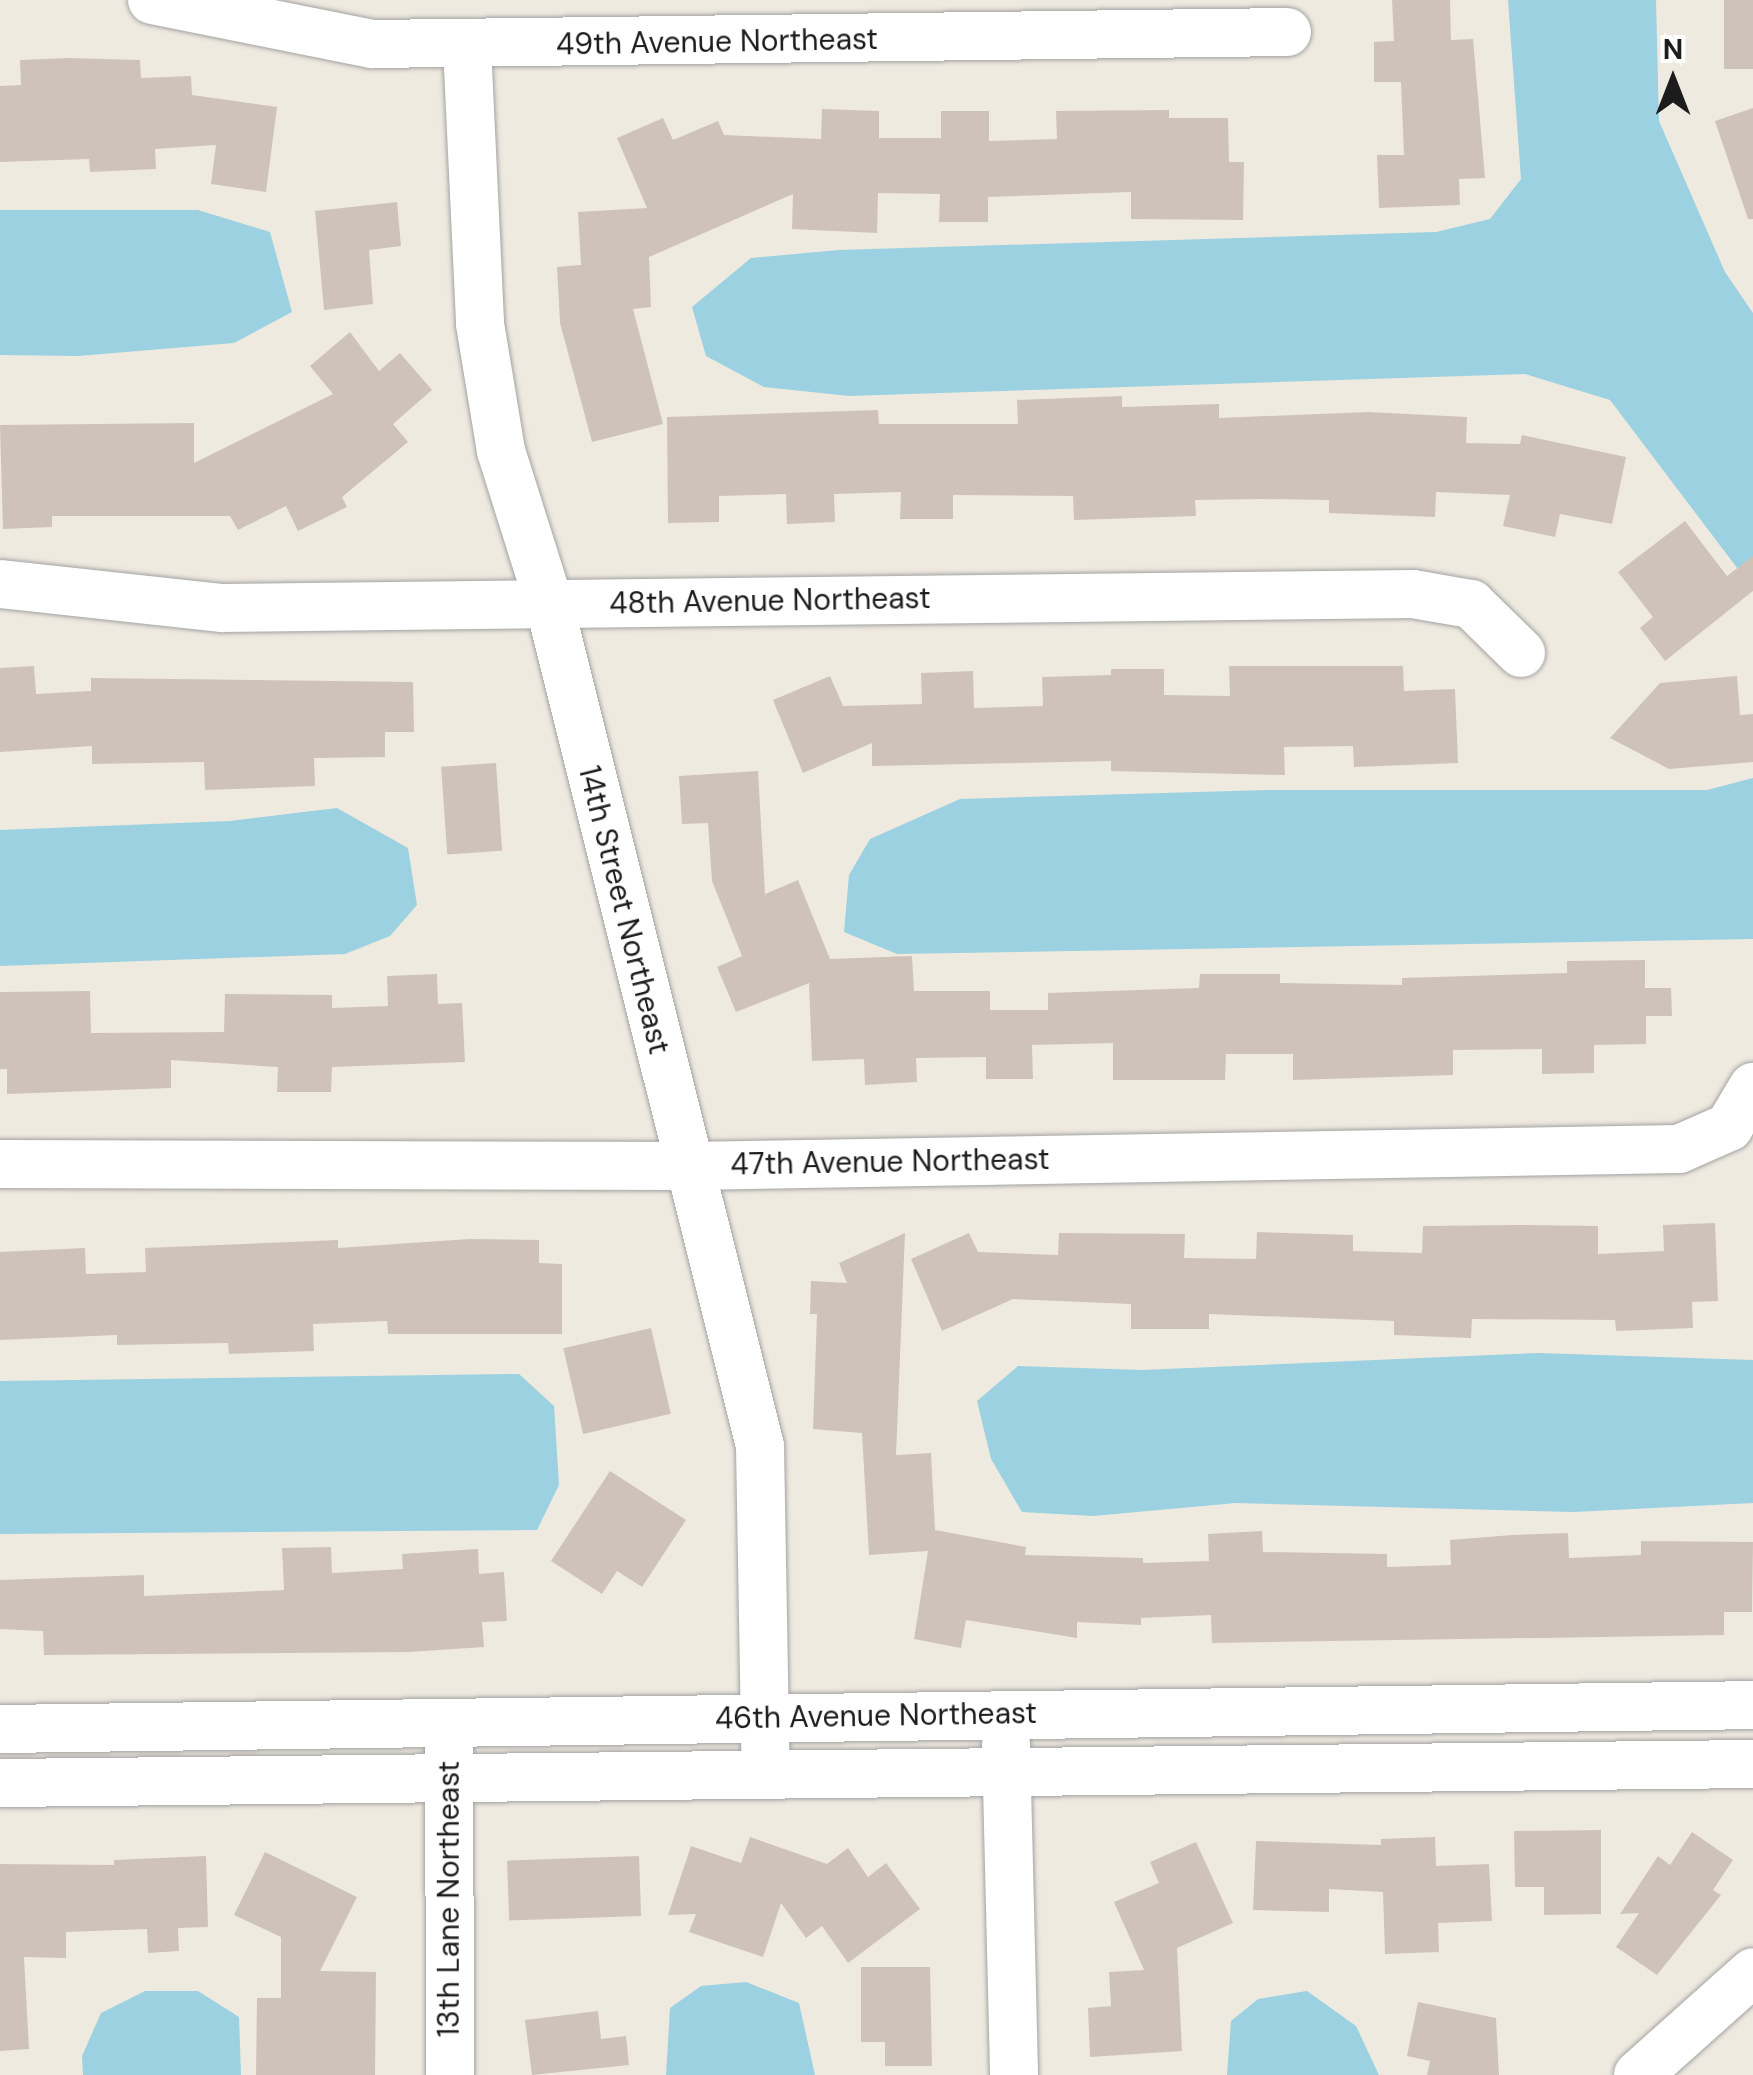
<!DOCTYPE html>
<style>
body{margin:0}
#map{position:relative;width:1753px;height:2075px;overflow:hidden;background:#efeae0;font-family:"DM Sans",sans-serif}
div>[style]{position:absolute}
[style*='--x']{left:calc(var(--x)*1px);top:calc(var(--y)*1px);width:calc(var(--w)*1px);rotate:calc(var(--a)*1deg)}
.water>*{inset:0;background:#9bd1e1}
.building>*{inset:0;background:#cfc3b9;transform-origin:0 0}
.roads{filter:drop-shadow(0 0 2px #a3a3a3) drop-shadow(0 0 2px #a3a3a3)}
.minor>*{height:48px;margin:-24px;padding:0 24px;transform-origin:24px;border-radius:24px;background:#fff}
span{translate:-50% -50%;white-space:nowrap;text-align:center;line-height:1.15;-webkit-text-stroke:8px #fff;paint-order:stroke}
.street-label{font-size:30px;color:#1c1c1c}
.north{position:absolute;left:1623px;top:30px;width:100px;height:100px;-webkit-text-stroke:8px #fff;paint-order:stroke;rotate:0deg;font-size:28px;font-weight:700;line-height:40px;text-align:center;color:#1c1c1c}
.north::after{content:'';display:block;margin:auto;width:35px;height:45px;background:#1c1c1c;clip-path:polygon(50% 0,100% 100%,50% 72%,0 100%)}
</style>
<div id="map">
<div class="water">
<div style="clip-path:polygon(1508px 0,1656px 0,1659px 121px,1725px 272px,1753px 313px,1753px 589px,1610px 400px,1525px 374px,849px 396px,764px 387px,706px 356px,692px 307px,751px 258px,839px 250px,1436px 232px,1490px 219px,1521px 179px)"></div>
<div style="clip-path:polygon(0 210px,198px 210px,270px 232px,292px 312px,234px 343px,78px 356px,0 355px)"></div>
<div style="clip-path:polygon(1753px 778px,1753px 939px,897px 954px,844px 932px,849px 875px,870px 839px,960px 799px,1267px 790px,1707px 790px)"></div>
<div style="clip-path:polygon(337px 808px,408px 848px,417px 905px,390px 936px,345px 954px,0 966px,0 830px,230px 821px)"></div>
<div style="clip-path:polygon(1538px 1353px,1753px 1360px,1753px 1503px,1574px 1512px,1236px 1503px,1093px 1516px,1022px 1512px,991px 1459px,977px 1401px,1018px 1366px,1142px 1370px)"></div>
<div style="clip-path:polygon(519px 1374px,554px 1406px,559px 1485px,537px 1530px,0 1534px,0 1381px)"></div>
<div style="clip-path:polygon(746px 1982px,799px 2003px,815px 2075px,666px 2075px,670px 2008px,701px 1986px)"></div>
<div style="clip-path:polygon(145px 1991px,198px 1991px,239px 2017px,241px 2075px,83px 2075px,82px 2056px,101px 2013px)"></div>
<div style="clip-path:polygon(1307px 1991px,1356px 2026px,1379px 2075px,1227px 2075px,1231px 2021px,1258px 1999px)"></div>
</div>
<div class="building">
<div style="clip-path:polygon(1392px 0,1450px 0,1451px 40px,1473px 39px,1485px 178px,1459px 179px,1460px 205px,1379px 208px,1377px 155px,1404px 155px,1401px 82px,1374px 82px,1374px 42px,1394px 41px)"></div>
<div style="left:1724px;top:0;width:29px;height:69px"></div>
<div style="clip-path:polygon(69px 58px,140px 60px,141px 78px,191px 76px,192px 95px,277px 107px,266px 192px,211px 184px,216px 145px,155px 149px,156px 169px,90px 172px,89px 159px,0 162px,0 86px,21px 85px,20px 60px)"></div>
<div style="clip-path:polygon(1753px 108px,1753px 219px,1748px 219px,1715px 121px)"></div>
<div style="clip-path:polygon(822px 109px,879px 111px,879px 138px,941px 138px,941px 111px,989px 111px,989px 141px,1057px 139px,1056px 111px,1169px 110px,1169px 118px,1228px 118px,1229px 162px,1244px 162px,1243px 220px,1131px 219px,1131px 192px,988px 197px,988px 222px,939px 222px,940px 194px,878px 193px,877px 233px,792px 229px,793px 194px,649px 257px,651px 307px,633px 309px,663px 424px,592px 442px,560px 323px,557px 267px,581px 265px,578px 212px,647px 208px,617px 138px,663px 118px,673px 140px,718px 121px,724px 135px,821px 139px)"></div>
<div style="clip-path:polygon(397px 202px,401px 246px,369px 250px,373px 304px,324px 310px,315px 211px)"></div>
<div style="clip-path:polygon(350px 332px,379px 371px,400px 353px,432px 390px,393px 424px,408px 442px,342px 497px,347px 507px,298px 531px,286px 506px,238px 530px,230px 516px,52px 516px,52px 527px,3px 529px,0 425px,194px 423px,194px 463px,333px 394px,310px 366px)"></div>
<div style="clip-path:polygon(1122px 396px,1122px 407px,1219px 404px,1219px 418px,1368px 412px,1467px 417px,1466px 443px,1520px 444px,1522px 435px,1626px 457px,1612px 524px,1560px 514px,1555px 537px,1503px 526px,1510px 495px,1436px 492px,1435px 517px,1329px 513px,1329px 500px,1262px 499px,1195px 500px,1196px 516px,1074px 520px,1073px 496px,953px 495px,953px 519px,900px 519px,901px 492px,834px 494px,835px 522px,787px 524px,786px 494px,719px 496px,719px 522px,668px 523px,667px 417px,878px 410px,879px 424px,1018px 424px,1017px 400px)"></div>
<div style="clip-path:polygon(1685px 521px,1727px 576px,1753px 556px,1753px 591px,1665px 661px,1640px 628px,1653px 617px,1618px 572px)"></div>
<div style="clip-path:polygon(34px 666px,36px 694px,91px 691px,91px 678px,413px 682px,414px 732px,385px 732px,385px 757px,314px 758px,315px 786px,205px 790px,204px 762px,92px 764px,92px 746px,0 752px,0 668px)"></div>
<div style="clip-path:polygon(1229px 666px,1403px 666px,1404px 691px,1455px 689px,1458px 763px,1354px 767px,1353px 746px,1284px 747px,1285px 775px,1111px 771px,1111px 761px,872px 766px,872px 743px,803px 773px,773px 700px,830px 676px,843px 706px,922px 704px,921px 673px,973px 671px,974px 708px,1043px 706px,1042px 677px,1111px 675px,1111px 669px,1164px 669px,1164px 695px,1230px 696px)"></div>
<div style="clip-path:polygon(1737px 676px,1740px 715px,1753px 714px,1753px 762px,1669px 769px,1610px 738px,1660px 683px)"></div>
<div style="left:496px;top:763px;width:88px;height:55px;rotate:86deg"></div>
<div style="clip-path:polygon(758px 771px,765px 894px,798px 880px,830px 959px,912px 956px,914px 991px,990px 991px,990px 1010px,1048px 1010px,1048px 993px,1199px 988px,1200px 974px,1280px 974px,1280px 983px,1402px 985px,1402px 978px,1567px 973px,1567px 961px,1645px 960px,1645px 988px,1671px 988px,1672px 1016px,1646px 1016px,1646px 1044px,1594px 1045px,1594px 1073px,1542px 1074px,1542px 1049px,1453px 1050px,1453px 1075px,1293px 1080px,1293px 1054px,1226px 1054px,1225px 1080px,1113px 1080px,1113px 1043px,1032px 1045px,1033px 1079px,986px 1079px,986px 1057px,916px 1058px,917px 1082px,865px 1085px,864px 1059px,812px 1061px,809px 983px,736px 1012px,717px 967px,742px 956px,712px 881px,708px 823px,682px 824px,679px 776px)"></div>
<div style="clip-path:polygon(437px 974px,438px 1004px,462px 1003px,465px 1062px,332px 1067px,331px 1092px,277px 1092px,278px 1067px,171px 1060px,171px 1088px,7px 1094px,7px 1069px,0 1069px,0 992px,90px 991px,91px 1033px,224px 1032px,225px 994px,332px 995px,332px 1008px,388px 1006px,387px 976px)"></div>
<div style="clip-path:polygon(1715px 1223px,1718px 1301px,1692px 1302px,1693px 1328px,1616px 1331px,1615px 1320px,1472px 1319px,1471px 1338px,1394px 1335px,1394px 1321px,1209px 1314px,1209px 1329px,1131px 1329px,1131px 1304px,1013px 1299px,942px 1331px,911px 1259px,969px 1233px,978px 1252px,1058px 1255px,1059px 1233px,1185px 1234px,1184px 1258px,1256px 1259px,1257px 1232px,1353px 1235px,1353px 1251px,1422px 1253px,1423px 1226px,1518px 1225px,1598px 1226px,1598px 1254px,1664px 1251px,1663px 1225px)"></div>
<div style="clip-path:polygon(905px 1233px,896px 1455px,931px 1453px,935px 1530px,1026px 1547px,1025px 1555px,1143px 1558px,1143px 1563px,1209px 1561px,1208px 1534px,1262px 1531px,1263px 1552px,1387px 1554px,1387px 1567px,1451px 1565px,1450px 1540px,1512px 1535px,1568px 1533px,1569px 1558px,1641px 1555px,1641px 1541px,1753px 1542px,1752px 1612px,1724px 1612px,1724px 1635px,1212px 1643px,1211px 1615px,1141px 1618px,1141px 1625px,1077px 1622px,1077px 1638px,966px 1620px,961px 1648px,914px 1639px,928px 1551px,869px 1555px,862px 1433px,813px 1429px,817px 1314px,810px 1314px,811px 1281px,847px 1283px,839px 1263px)"></div>
<div style="clip-path:polygon(469px 1239px,539px 1240px,539px 1263px,562px 1264px,562px 1334px,388px 1334px,387px 1321px,313px 1324px,314px 1351px,229px 1354px,228px 1343px,117px 1345px,117px 1335px,0 1340px,0 1252px,85px 1248px,86px 1274px,146px 1272px,145px 1248px,338px 1240px,338px 1248px)"></div>
<div style="left:651px;top:1328px;width:88px;height:90px;rotate:77deg"></div>
<div style="clip-path:polygon(610px 1471px,686px 1520px,642px 1587px,617px 1571px,602px 1594px,551px 1561px)"></div>
<div style="clip-path:polygon(331px 1547px,332px 1573px,403px 1569px,402px 1554px,478px 1549px,479px 1574px,504px 1572px,507px 1621px,482px 1622px,484px 1647px,409px 1652px,44px 1655px,43px 1631px,0 1629px,0 1580px,144px 1575px,144px 1596px,284px 1590px,282px 1548px)"></div>
<div style="clip-path:polygon(1601px 1830px,1601px 1914px,1544px 1915px,1544px 1887px,1515px 1887px,1514px 1831px)"></div>
<div style="clip-path:polygon(1692px 1832px,1733px 1860px,1713px 1890px,1721px 1895px,1657px 1975px,1616px 1947px,1639px 1913px,1620px 1914px,1658px 1856px,1670px 1865px)"></div>
<div style="clip-path:polygon(750px 1837px,827px 1864px,848px 1848px,868px 1877px,886px 1863px,920px 1909px,848px 1963px,822px 1926px,806px 1938px,781px 1903px,763px 1957px,689px 1932px,696px 1914px,668px 1915px,691px 1846px,741px 1863px)"></div>
<div style="clip-path:polygon(1435px 1837px,1436px 1866px,1489px 1864px,1492px 1921px,1438px 1923px,1439px 1952px,1385px 1954px,1383px 1892px,1329px 1889px,1329px 1912px,1253px 1910px,1256px 1841px,1381px 1845px,1381px 1839px)"></div>
<div style="clip-path:polygon(1196px 1842px,1233px 1923px,1177px 1948px,1182px 2051px,1090px 2057px,1088px 2008px,1111px 2006px,1109px 1972px,1144px 1970px,1114px 1902px,1159px 1883px,1150px 1862px)"></div>
<div style="clip-path:polygon(265px 1852px,357px 1897px,320px 1971px,376px 1972px,375px 2075px,256px 2075px,257px 1998px,281px 1998px,281px 1937px,234px 1915px)"></div>
<div style="clip-path:polygon(206px 1856px,208px 1927px,178px 1928px,179px 1951px,148px 1953px,147px 1929px,66px 1932px,66px 1958px,24px 1957px,29px 2049px,0 2051px,0 1864px,114px 1865px,114px 1860px)"></div>
<div style="left:639px;top:1856px;width:60px;height:132px;rotate:88deg"></div>
<div style="clip-path:polygon(861px 1967px,930px 1967px,932px 2066px,885px 2066px,885px 2042px,861px 2042px)"></div>
<div style="clip-path:polygon(1418px 2002px,1496px 2018px,1499px 2075px,1427px 2075px,1430px 2061px,1407px 2056px)"></div>
<div style="clip-path:polygon(598px 2011px,601px 2039px,626px 2036px,629px 2065px,532px 2075px,525px 2020px)"></div>
</div>
<div class="roads">
<div class="minor">
<div style="--x:152;--y:0;--w:224;--a:11.3"></div>
<div style="--x:372;--y:44;--w:915;--a:-0.75"></div>
<div style="--x:467;--y:46;--w:278;--a:87.3"></div>
<div style="--x:480;--y:324;--w:129;--a:80.6"></div>
<div style="--x:501;--y:451;--w:159;--a:72.5"></div>
<div style="--x:549;--y:603;--w:869;--a:75.95"></div>
<div style="--x:760;--y:1446;--w:329;--a:89"></div>
<div style="--x:0;--y:584;--w:223;--a:6.2"></div>
<div style="--x:222;--y:608;--w:1191;--a:-0.67"></div>
<div style="--x:1413;--y:594;--w:59;--a:9.8"></div>
<div style="--x:1471;--y:604;--w:70;--a:44.4"></div>
<div style="--x:0;--y:1164;--w:688;--a:0.17"></div>
<div style="--x:688;--y:1166;--w:991;--a:-0.98"></div>
<div style="--x:1679;--y:1149;--w:55;--a:-23.7"></div>
<div style="--x:1729;--y:1127;--w:47;--a:-59"></div>
<div style="--x:0;--y:1729;--w:1753;--a:-0.78"></div>
<div style="--x:1006;--y:1744;--w:331;--a:88.6"></div>
<div style="--x:449;--y:1749;--w:326;--a:89.8"></div>
<div style="--x:0;--y:1783;--w:1753;--a:-0.62"></div>
<div style="--x:1638;--y:2075;--w:154;--a:-41.8"></div>
</div>
</div>
<div class="street-label">
<span style="left:717px;top:42px;rotate:-1deg">49th Avenue Northeast</span>
<span style="left:770px;top:601px;rotate:-1deg">48th Avenue Northeast</span>
<span style="left:624px;top:910px;rotate:76deg">14th Street Northeast</span>
<span style="left:890px;top:1162px;rotate:-1deg">47th Avenue Northeast</span>
<span style="left:876px;top:1716px;rotate:-1deg">46th Avenue Northeast</span>
<span style="left:449px;top:1899px;rotate:-90deg">13th Lane Northeast</span>
</div>
<div class="north">N</div>
</div>
